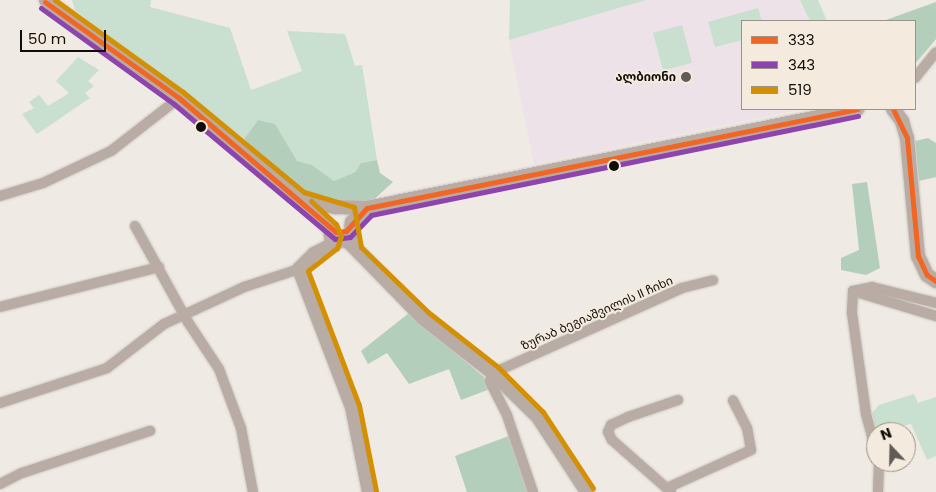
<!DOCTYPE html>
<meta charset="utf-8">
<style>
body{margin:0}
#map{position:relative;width:936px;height:492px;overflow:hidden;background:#efeae3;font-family:Poppins,"Noto Sans Georgian",sans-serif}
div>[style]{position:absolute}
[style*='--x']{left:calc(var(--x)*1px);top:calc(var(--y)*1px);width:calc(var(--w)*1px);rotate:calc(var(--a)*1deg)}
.education>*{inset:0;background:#eee2e9}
.green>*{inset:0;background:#c9dfcf;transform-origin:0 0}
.forest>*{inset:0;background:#b4cebc}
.roads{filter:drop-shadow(0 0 1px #cbc7c1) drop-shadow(0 0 1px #cbc7c1)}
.minor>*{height:10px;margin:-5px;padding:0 5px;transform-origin:5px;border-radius:5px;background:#b8aca5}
.tertiary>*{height:14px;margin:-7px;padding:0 7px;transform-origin:7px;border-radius:7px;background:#b8aca5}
.bus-1>*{height:5px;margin:-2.5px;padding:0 2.5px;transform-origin:2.5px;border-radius:2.5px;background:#f26522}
.bus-2>*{height:5px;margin:-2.5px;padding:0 2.5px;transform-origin:2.5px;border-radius:2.5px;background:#8e44ad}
.bus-3>*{height:5px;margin:-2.5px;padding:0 2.5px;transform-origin:2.5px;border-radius:2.5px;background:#d48f02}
.dots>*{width:14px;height:14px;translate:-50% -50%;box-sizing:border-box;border:2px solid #f4ebde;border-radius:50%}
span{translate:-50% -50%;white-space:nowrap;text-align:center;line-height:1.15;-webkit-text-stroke:4px #f4ebde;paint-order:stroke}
.poi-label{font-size:12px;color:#110e0a;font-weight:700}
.right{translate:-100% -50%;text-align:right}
.street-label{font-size:12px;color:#110e0a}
.legend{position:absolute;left:741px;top:20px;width:175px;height:90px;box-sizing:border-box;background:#f4ebde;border:1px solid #999389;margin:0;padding:6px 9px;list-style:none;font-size:15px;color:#110e0a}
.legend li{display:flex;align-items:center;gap:10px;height:25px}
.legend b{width:25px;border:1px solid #999389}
.north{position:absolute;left:866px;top:422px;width:50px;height:50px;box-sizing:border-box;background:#f4ebde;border:1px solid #999389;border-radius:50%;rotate:339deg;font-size:14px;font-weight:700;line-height:20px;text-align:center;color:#110e0a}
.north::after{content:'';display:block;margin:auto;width:18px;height:22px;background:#5f5b56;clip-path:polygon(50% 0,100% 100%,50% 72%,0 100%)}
.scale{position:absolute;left:20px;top:30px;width:86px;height:22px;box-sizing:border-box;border:2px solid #110e0a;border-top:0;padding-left:6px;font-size:15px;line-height:18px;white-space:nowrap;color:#110e0a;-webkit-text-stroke:4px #f4ebde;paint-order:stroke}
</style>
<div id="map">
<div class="education">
<div style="clip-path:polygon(646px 0,800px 0,810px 21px,742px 21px,742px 109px,803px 109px,534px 164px,509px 40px)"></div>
</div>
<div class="green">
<div style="clip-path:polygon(72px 0,151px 0,150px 7px,230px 28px,251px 90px,302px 71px,287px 31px,345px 34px,355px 66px,362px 65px,377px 160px,361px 163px,355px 172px,334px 181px,312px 165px,297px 161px,280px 138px,258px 120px,244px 139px,75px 10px)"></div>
<div style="clip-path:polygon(510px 0,646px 0,509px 40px)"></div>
<div style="clip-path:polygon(800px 0,818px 0,827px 21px,810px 21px)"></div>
<div style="clip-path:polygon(758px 8px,762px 21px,742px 21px,742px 40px,715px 47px,708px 22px)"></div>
<div style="left:682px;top:25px;width:39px;height:30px;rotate:75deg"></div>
<div style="clip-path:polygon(78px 57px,99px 70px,88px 81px,94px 86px,85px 93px,90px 98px,37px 134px,22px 114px,34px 108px,29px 102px,39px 95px,48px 106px,69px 93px,56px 81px)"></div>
<div style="clip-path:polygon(914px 394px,918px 403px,936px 397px,936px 456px,927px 460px,911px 424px,877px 432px,872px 413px,879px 405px)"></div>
</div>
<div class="forest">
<div style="clip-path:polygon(936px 2px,936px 39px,915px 64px,915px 21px,883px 21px)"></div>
<div style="clip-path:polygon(258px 120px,275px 124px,297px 161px,312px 165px,334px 181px,355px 172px,361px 163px,377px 160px,380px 173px,393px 182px,369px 204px,301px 197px,244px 139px)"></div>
<div style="clip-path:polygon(928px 138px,936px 143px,936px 177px,919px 181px,915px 141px)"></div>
<div style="clip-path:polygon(867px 182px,880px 268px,866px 275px,841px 270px,841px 258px,859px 250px,852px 184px)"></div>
<div style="clip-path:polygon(409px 313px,484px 377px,490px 389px,461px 400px,449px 369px,409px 384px,387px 353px,368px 364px,361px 351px)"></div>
<div style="clip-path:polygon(511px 435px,530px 492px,467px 492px,455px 456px)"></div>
</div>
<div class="roads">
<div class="minor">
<div style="--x:915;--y:78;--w:33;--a:-51"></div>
<div style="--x:0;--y:196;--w:45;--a:-16.8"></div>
<div style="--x:43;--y:183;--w:75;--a:-25.2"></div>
<div style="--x:111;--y:151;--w:86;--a:-37.9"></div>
<div style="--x:135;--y:226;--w:110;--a:61.1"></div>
<div style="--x:188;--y:322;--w:56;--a:56.6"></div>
<div style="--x:219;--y:369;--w:63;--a:69.6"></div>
<div style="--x:241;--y:428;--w:65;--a:79.4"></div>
<div style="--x:853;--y:291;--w:22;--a:93"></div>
<div style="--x:852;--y:313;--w:102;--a:82.1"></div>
<div style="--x:866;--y:414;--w:38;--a:75"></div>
<div style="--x:853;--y:291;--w:87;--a:16.8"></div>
<div style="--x:853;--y:291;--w:19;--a:-12"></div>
<div style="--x:872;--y:287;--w:66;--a:14"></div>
<div style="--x:0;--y:307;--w:164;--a:-14.1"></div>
<div style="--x:0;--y:403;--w:113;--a:-18.1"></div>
<div style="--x:107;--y:368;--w:72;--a:-37.7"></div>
<div style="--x:164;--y:324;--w:88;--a:-24.8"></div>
<div style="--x:244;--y:287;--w:58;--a:-18.1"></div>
<div style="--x:0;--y:484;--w:25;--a:-27"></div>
<div style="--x:22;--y:473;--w:135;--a:-18.2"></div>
<div style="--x:667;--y:488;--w:92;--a:-24.3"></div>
<div style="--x:751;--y:450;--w:22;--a:-100"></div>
<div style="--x:747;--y:428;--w:31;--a:-117"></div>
<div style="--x:533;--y:492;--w:81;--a:-108.7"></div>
<div style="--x:507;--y:415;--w:38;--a:-117"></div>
<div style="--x:490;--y:381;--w:9;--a:-69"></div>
<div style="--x:493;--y:373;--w:207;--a:-24.2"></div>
<div style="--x:682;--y:288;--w:32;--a:-14"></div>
<div style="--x:671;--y:492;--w:79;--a:-138.6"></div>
<div style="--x:612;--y:440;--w:9;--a:-117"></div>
<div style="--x:608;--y:432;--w:8;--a:-67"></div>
<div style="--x:611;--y:425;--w:19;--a:-25"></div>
<div style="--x:628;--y:417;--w:53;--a:-18.8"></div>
<div style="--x:878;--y:492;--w:30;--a:-88"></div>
</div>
<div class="tertiary">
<div style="--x:46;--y:0;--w:165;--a:36.4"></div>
<div style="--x:179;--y:98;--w:158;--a:39.9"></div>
<div style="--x:300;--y:199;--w:42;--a:45"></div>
<div style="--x:330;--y:229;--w:14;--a:82"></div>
<div style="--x:893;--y:109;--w:15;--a:53"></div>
<div style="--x:902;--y:121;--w:18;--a:74"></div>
<div style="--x:907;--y:138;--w:119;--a:84.7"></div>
<div style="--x:918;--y:256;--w:21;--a:65"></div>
<div style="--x:927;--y:275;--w:11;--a:34"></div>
<div style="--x:300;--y:199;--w:37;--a:13"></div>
<div style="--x:336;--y:207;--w:31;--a:2"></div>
<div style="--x:367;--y:208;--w:500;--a:-11.4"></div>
<div style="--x:350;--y:243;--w:21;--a:-85"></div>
<div style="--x:352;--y:222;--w:21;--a:-43"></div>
<div style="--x:369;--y:492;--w:87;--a:-101.3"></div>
<div style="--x:352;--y:407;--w:148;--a:-111"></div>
<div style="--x:299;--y:269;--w:21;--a:-45"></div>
<div style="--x:314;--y:254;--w:30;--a:-27"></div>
<div style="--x:341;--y:240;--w:7;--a:8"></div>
<div style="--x:348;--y:241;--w:107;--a:45.8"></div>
<div style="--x:423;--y:318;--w:89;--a:38.2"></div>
<div style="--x:493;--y:373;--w:63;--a:44.4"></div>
<div style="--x:538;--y:417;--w:90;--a:56.8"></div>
</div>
</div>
<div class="bus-1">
<div style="--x:45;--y:2;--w:165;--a:35.6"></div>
<div style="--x:179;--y:98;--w:206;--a:40.5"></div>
<div style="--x:336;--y:232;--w:10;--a:-6"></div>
<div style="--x:346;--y:231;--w:31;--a:-48"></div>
<div style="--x:367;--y:208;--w:500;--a:-11.4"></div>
<div style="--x:893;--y:109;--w:32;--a:64"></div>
<div style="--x:907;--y:138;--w:119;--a:84.7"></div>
<div style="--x:918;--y:256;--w:21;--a:65"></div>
<div style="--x:927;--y:275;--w:11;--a:34"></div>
</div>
<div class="bus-2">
<div style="--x:41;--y:8;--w:164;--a:35.8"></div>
<div style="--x:174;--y:104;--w:210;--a:40"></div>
<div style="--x:335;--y:239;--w:15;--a:-8"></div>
<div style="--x:350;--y:237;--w:30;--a:-46"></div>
<div style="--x:371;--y:215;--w:497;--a:-11.5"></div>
</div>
<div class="bus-3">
<div style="--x:55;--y:0;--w:158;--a:35.7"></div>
<div style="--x:183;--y:92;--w:157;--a:39.6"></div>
<div style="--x:304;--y:192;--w:52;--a:16.7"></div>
<div style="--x:354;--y:207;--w:41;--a:80.1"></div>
<div style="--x:361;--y:247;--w:93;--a:44.1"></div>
<div style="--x:428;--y:312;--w:89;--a:38.2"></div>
<div style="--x:498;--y:367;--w:64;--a:45"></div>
<div style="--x:543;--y:412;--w:91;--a:56.7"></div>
<div style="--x:311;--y:201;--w:34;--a:43"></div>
<div style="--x:336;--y:224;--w:13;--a:67"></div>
<div style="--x:341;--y:236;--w:13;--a:108"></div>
<div style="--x:337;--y:248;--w:37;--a:142"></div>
<div style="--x:308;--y:271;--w:143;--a:69.2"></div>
<div style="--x:359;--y:405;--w:88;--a:78.8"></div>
</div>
<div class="dots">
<div style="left:686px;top:77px;background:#5f5b56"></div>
<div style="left:201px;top:127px;background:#110e0a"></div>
<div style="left:614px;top:166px;background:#110e0a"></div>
</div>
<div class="poi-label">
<span class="right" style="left:676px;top:77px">ალბიონი</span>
</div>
<div class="street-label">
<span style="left:597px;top:313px;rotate:-24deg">ზურაბ ბეგიაშვილის II ჩიხი</span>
</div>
<ul class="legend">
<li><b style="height:6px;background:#f26522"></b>333</li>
<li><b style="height:6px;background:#8e44ad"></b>343</li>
<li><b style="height:6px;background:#d48f02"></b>519</li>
</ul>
<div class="north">N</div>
<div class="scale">50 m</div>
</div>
